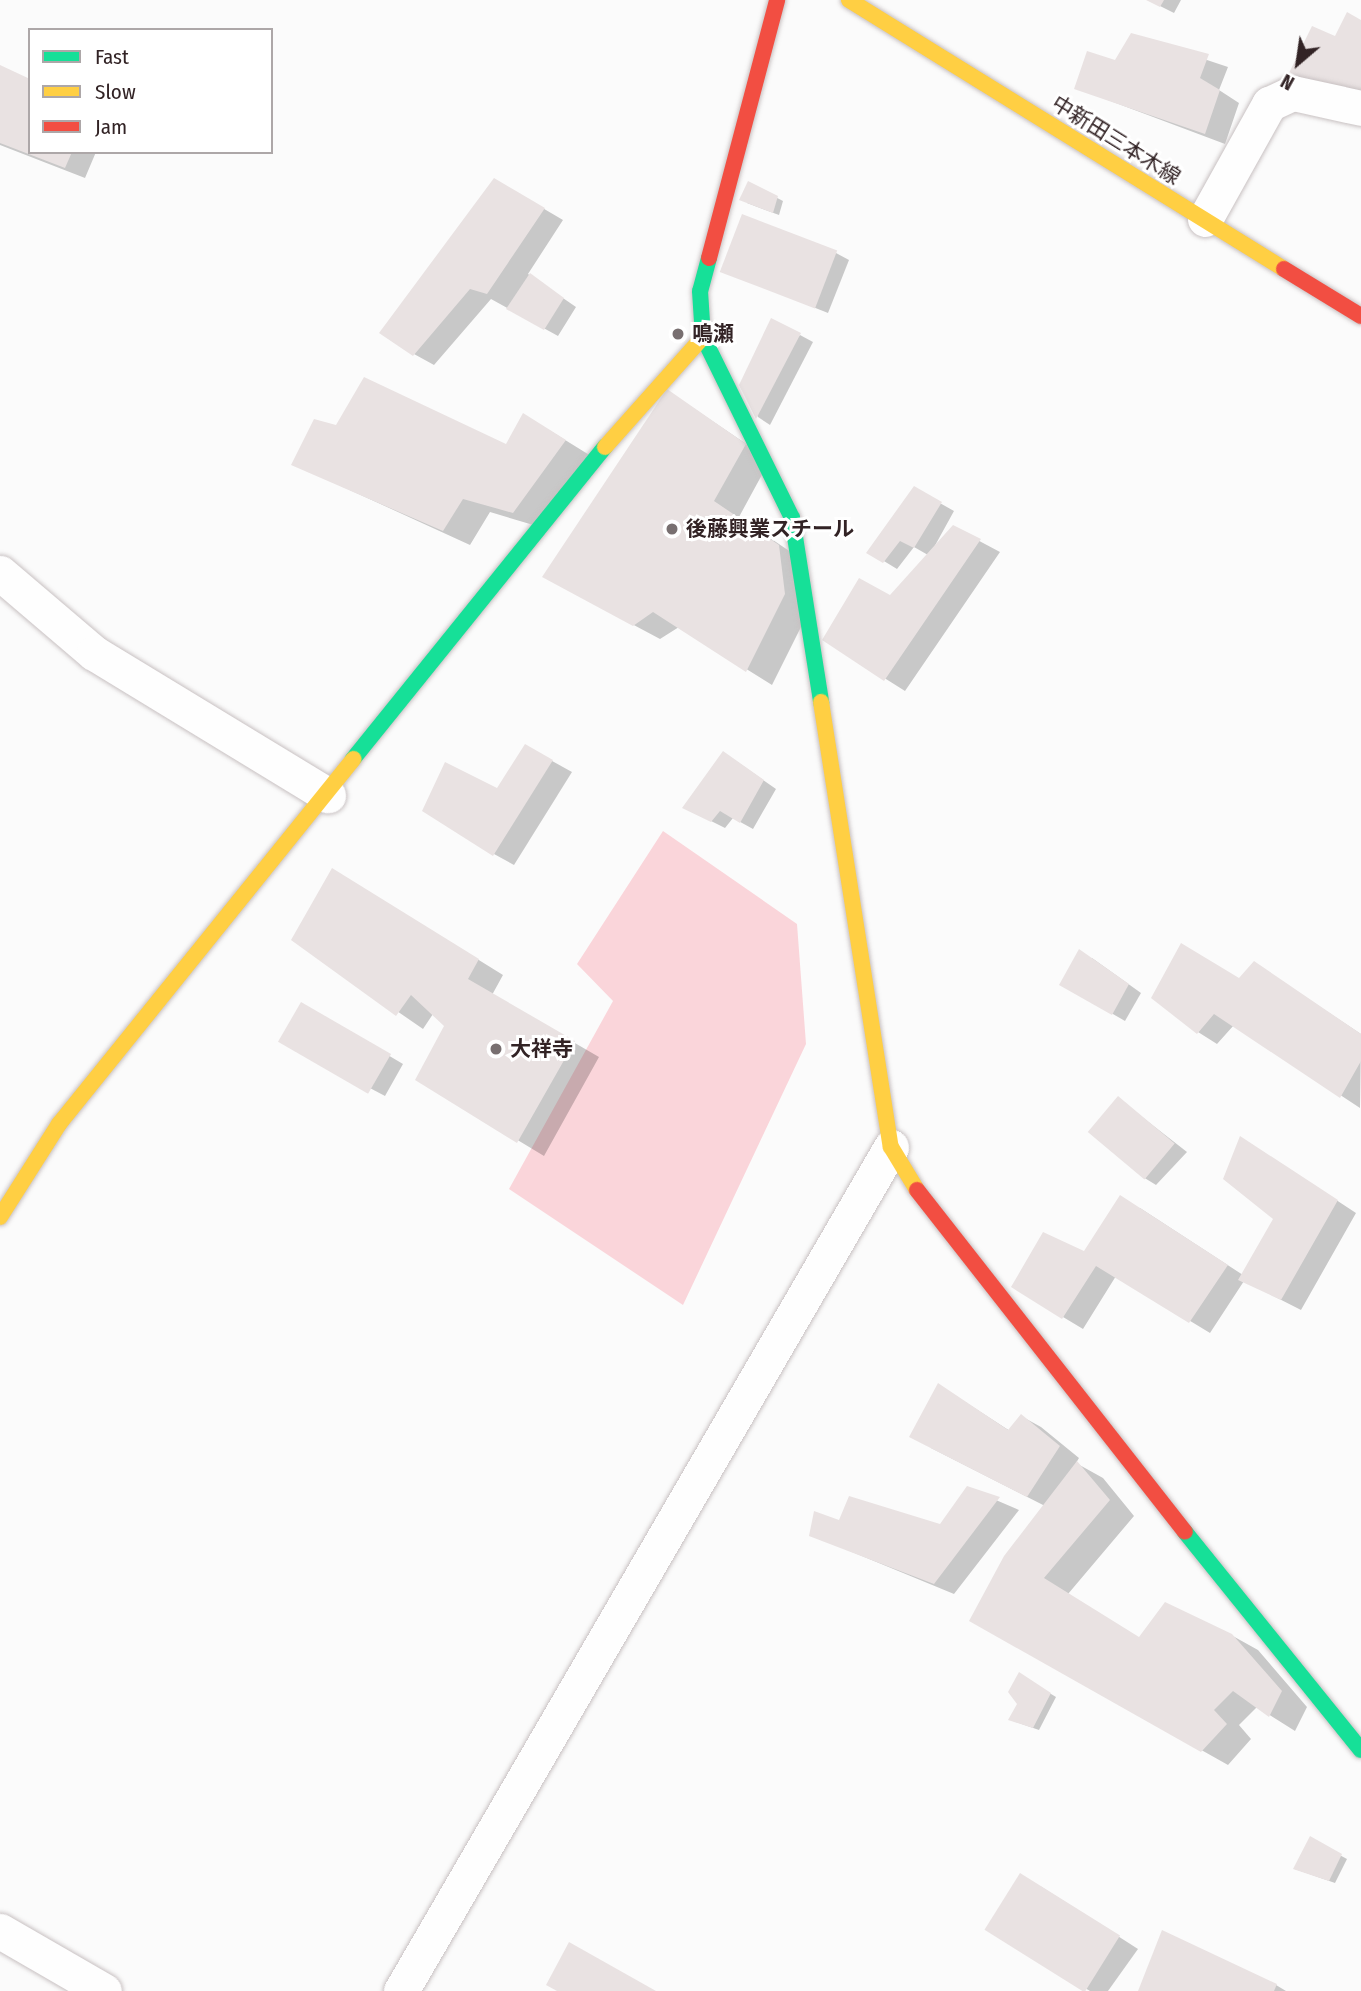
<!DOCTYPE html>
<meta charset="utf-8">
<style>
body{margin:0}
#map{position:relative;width:1361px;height:1991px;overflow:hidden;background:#fbfbfb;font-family:"Fira Sans Condensed","Noto Sans JP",sans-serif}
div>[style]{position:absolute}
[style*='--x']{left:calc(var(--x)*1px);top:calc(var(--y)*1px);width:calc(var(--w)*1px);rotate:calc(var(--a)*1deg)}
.green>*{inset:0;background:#fad5da}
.shadow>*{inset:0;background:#0003}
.building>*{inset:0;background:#e9e2e2;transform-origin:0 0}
.roads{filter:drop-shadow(0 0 2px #c8c1c2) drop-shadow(0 0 2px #c8c1c2)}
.street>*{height:35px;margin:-17.5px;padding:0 17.5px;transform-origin:17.5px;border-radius:17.5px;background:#fefefe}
.fast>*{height:16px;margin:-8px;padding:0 8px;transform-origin:8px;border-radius:8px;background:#16e098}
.slow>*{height:16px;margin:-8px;padding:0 8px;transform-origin:8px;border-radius:8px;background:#ffcf43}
.jam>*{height:16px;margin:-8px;padding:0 8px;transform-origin:8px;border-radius:8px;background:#f24e42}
.dots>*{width:19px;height:19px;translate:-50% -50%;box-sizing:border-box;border:4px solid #fff;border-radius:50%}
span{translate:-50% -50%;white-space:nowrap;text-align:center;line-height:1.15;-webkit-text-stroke:6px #fff;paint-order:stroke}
.street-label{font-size:21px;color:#322325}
.poi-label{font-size:21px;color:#322325;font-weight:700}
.left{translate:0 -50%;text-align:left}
.legend{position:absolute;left:28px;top:28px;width:245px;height:126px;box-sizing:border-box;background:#fff;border:2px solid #ada7a8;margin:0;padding:9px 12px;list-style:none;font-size:21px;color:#322325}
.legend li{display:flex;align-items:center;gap:14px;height:35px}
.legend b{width:35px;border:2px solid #ada7a8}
.north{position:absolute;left:1263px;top:28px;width:70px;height:70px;-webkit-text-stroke:5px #fff;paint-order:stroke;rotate:209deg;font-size:19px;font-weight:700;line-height:28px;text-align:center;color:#322325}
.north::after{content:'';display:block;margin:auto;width:24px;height:32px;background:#322325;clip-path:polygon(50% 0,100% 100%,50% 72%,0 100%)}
</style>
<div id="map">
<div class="green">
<div style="clip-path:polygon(663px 831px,797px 924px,806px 1044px,683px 1305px,509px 1189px,613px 1001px,577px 964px)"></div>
</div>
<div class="shadow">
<div style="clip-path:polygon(1148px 0,1181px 0,1174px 13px)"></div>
<div style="clip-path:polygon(1132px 35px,1228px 67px,1219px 90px,1239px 103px,1225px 144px,1076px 88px,1115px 62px)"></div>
<div style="clip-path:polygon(0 67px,30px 152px,96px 152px,85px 178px,0 145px)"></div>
<div style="clip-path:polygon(495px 180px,563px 220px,528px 274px,576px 307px,558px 336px,491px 299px,434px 365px,414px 354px)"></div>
<div style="clip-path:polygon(749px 183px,783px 201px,779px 215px,747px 203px)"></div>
<div style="clip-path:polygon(836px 253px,849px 260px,828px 313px,727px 273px)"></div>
<div style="clip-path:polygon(800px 335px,813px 342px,770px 425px,758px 417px,741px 385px)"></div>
<div style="clip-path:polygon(668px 391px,770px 460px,739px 517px,804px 561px,810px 609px,772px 685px,679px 627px,660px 639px,570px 591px)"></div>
<div style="clip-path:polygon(336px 427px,507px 446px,549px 430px,591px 456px,540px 527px,490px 512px,470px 545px,293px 464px)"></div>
<div style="clip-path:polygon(915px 489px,954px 511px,932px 551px,953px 527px,1000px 552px,905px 691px,824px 640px,890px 597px,928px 555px,914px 547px,897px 569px,869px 552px)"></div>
<div style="clip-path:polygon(525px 746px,572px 772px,514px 865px,494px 854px,498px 790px)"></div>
<div style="clip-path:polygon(736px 761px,776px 789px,753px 829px,733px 818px,725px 828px,697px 814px)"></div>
<div style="clip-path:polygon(358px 885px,503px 975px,492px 995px,599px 1057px,544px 1156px,418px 1080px,446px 1026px,433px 1014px,423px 1029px,294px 940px)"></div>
<div style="clip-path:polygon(1092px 958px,1141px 993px,1125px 1021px,1061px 984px)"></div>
<div style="clip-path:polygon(1254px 963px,1361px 1034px,1360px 1108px,1234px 1025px,1217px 1044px,1198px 1032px)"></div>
<div style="clip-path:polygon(302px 1004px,403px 1064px,385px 1096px,294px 1048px)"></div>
<div style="clip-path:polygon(1119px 1099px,1187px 1152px,1156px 1185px,1143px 1177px)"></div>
<div style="clip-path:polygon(1260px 1150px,1356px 1213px,1301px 1310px,1244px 1281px,1210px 1333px,1116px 1276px,1083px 1329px,1063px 1317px,1085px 1253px,1140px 1208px,1243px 1275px,1275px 1219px)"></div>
<div style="clip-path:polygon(939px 1385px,1010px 1431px,1021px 1416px,1041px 1427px,1079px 1458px,1076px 1463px,1103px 1478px,1134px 1516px,1068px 1594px,1139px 1638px,1231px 1635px,1258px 1650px,1307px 1707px,1295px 1731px,1257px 1707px,1239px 1725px,1251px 1739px,1228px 1765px,972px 1621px,1045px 1506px,931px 1448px)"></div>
<div style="clip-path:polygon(968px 1488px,1019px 1510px,954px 1594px,811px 1535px,840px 1522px,940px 1526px)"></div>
<div style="clip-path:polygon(1020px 1675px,1056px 1697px,1039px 1730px,1016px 1722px)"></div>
<div style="clip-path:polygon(1310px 1839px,1347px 1859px,1335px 1883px,1295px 1869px)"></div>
<div style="clip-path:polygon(1040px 1886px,1138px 1949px,1108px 1991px,1090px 1991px,986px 1928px)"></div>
<div style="clip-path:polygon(1276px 1985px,1286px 1991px,1140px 1991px)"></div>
</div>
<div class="building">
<div style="clip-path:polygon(1146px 0,1164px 0,1160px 7px)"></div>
<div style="clip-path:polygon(1347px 12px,1361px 20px,1361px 98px,1289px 73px,1312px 26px,1335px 36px)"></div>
<div style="clip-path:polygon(1131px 33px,1209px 54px,1200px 78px,1220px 90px,1205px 134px,1074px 89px,1087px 51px,1115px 60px)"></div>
<div style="clip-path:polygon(0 65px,30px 79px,30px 152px,72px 152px,65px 168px,0 143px)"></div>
<div style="clip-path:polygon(494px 178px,545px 208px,487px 294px,470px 289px,413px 356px,379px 333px)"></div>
<div style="clip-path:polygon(748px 181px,778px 196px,773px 213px,739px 200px)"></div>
<div style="left:742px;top:214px;width:102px;height:62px;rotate:21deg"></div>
<div style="clip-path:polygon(530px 273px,564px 298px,544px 330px,506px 309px)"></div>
<div style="clip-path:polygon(771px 318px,801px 333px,756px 419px,739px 385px)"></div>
<div style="clip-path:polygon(364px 377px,506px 444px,523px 413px,566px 440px,513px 513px,463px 499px,443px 531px,291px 465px,314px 419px,336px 425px)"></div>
<div style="clip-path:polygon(667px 389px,746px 444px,714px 501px,779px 545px,785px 594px,746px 672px,653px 612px,633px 626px,542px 577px)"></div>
<div style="clip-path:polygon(914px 486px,942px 502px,914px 548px,900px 541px,883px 563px,866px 553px)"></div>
<div style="clip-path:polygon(953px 525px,981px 539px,884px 681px,822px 640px,859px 578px,890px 595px)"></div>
<div style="clip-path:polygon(525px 744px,553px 760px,493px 856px,422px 811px,445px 762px,497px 788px)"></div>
<div style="clip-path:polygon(723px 751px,764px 780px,740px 823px,720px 811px,711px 822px,682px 808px)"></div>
<div style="clip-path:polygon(332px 868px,479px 959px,468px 979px,575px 1041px,517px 1143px,415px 1080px,444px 1026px,411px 995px,396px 1016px,291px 940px)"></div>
<div style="clip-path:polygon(1181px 943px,1239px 978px,1254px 961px,1361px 1034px,1361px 1061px,1340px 1098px,1214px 1014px,1197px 1034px,1151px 998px)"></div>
<div style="clip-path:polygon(1079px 949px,1129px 984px,1112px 1015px,1059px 985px)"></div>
<div style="left:301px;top:1002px;width:104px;height:46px;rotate:30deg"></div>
<div style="left:1118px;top:1096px;width:74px;height:47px;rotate:40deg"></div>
<div style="clip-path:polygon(1240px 1136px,1338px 1200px,1281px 1300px,1238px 1280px,1273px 1219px,1223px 1179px)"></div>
<div style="clip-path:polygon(1120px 1195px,1228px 1265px,1189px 1323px,1096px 1266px,1062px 1319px,1011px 1287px,1043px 1232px,1084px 1251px)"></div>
<div style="clip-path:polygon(938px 1383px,1008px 1430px,1021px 1414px,1060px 1446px,1027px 1497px,909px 1437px)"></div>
<div style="clip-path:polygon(1077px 1461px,1110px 1500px,1044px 1578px,1139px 1637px,1165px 1602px,1232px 1634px,1282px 1691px,1269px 1717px,1233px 1691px,1214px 1710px,1227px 1724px,1201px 1752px,969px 1621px,1004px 1556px)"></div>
<div style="clip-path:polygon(967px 1486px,1000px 1497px,934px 1584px,809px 1536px,814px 1511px,839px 1520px,849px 1496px,940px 1524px)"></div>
<div style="clip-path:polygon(1019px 1672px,1051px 1693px,1033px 1728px,1008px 1720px,1017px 1704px,1008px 1692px)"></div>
<div style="clip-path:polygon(1310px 1836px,1342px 1854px,1329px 1881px,1293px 1869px)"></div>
<div style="left:1020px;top:1873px;width:118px;height:67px;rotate:32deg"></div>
<div style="clip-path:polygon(1162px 1930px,1277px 1984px,1274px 1991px,1138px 1991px)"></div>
<div style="clip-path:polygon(569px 1942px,656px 1991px,557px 1991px,546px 1985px)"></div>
</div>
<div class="roads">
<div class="street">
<div style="--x:1205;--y:219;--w:132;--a:-60.9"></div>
<div style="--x:1269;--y:104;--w:26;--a:-25"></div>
<div style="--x:1293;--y:93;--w:70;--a:12.4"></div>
<div style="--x:0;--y:573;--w:123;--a:40.4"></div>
<div style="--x:94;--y:653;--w:274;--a:31.3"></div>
<div style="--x:0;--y:1931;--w:120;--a:30"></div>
<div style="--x:401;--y:1991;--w:976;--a:-59.86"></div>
</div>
<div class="fast">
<div style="--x:709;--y:258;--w:34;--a:105"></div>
<div style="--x:700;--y:291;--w:46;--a:86.3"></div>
<div style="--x:703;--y:337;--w:202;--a:63.8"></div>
<div style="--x:792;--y:518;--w:186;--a:81"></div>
<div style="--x:353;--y:759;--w:401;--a:-51.1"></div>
<div style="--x:1185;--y:1532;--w:280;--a:51.1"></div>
</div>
<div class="slow">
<div style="--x:849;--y:0;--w:511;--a:31.73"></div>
<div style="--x:605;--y:447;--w:147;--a:-48.3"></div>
<div style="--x:821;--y:702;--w:450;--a:81.1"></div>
<div style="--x:891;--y:1147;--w:50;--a:58.8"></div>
<div style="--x:0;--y:1217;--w:110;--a:-57.6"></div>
<div style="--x:59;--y:1124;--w:469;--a:-51.1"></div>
</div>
<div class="jam">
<div style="--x:709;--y:258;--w:267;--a:-75.2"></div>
<div style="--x:1284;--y:269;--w:90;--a:31.4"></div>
<div style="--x:917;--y:1190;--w:434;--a:51.9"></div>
</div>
</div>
<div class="dots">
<div style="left:678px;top:334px;background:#786f70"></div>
<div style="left:672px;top:529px;background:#786f70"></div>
<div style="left:496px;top:1049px;background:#786f70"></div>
</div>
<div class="street-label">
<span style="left:1116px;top:140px;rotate:32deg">中新田三本木線</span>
</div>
<div class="poi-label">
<span class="left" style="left:692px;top:334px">鳴瀬</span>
<span class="left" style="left:686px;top:529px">後藤興業スチール</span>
<span class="left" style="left:510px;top:1049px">大祥寺</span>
</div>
<ul class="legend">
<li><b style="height:9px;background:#16e098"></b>Fast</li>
<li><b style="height:9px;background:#ffcf43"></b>Slow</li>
<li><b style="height:9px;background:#f24e42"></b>Jam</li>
</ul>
<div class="north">N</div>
</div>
